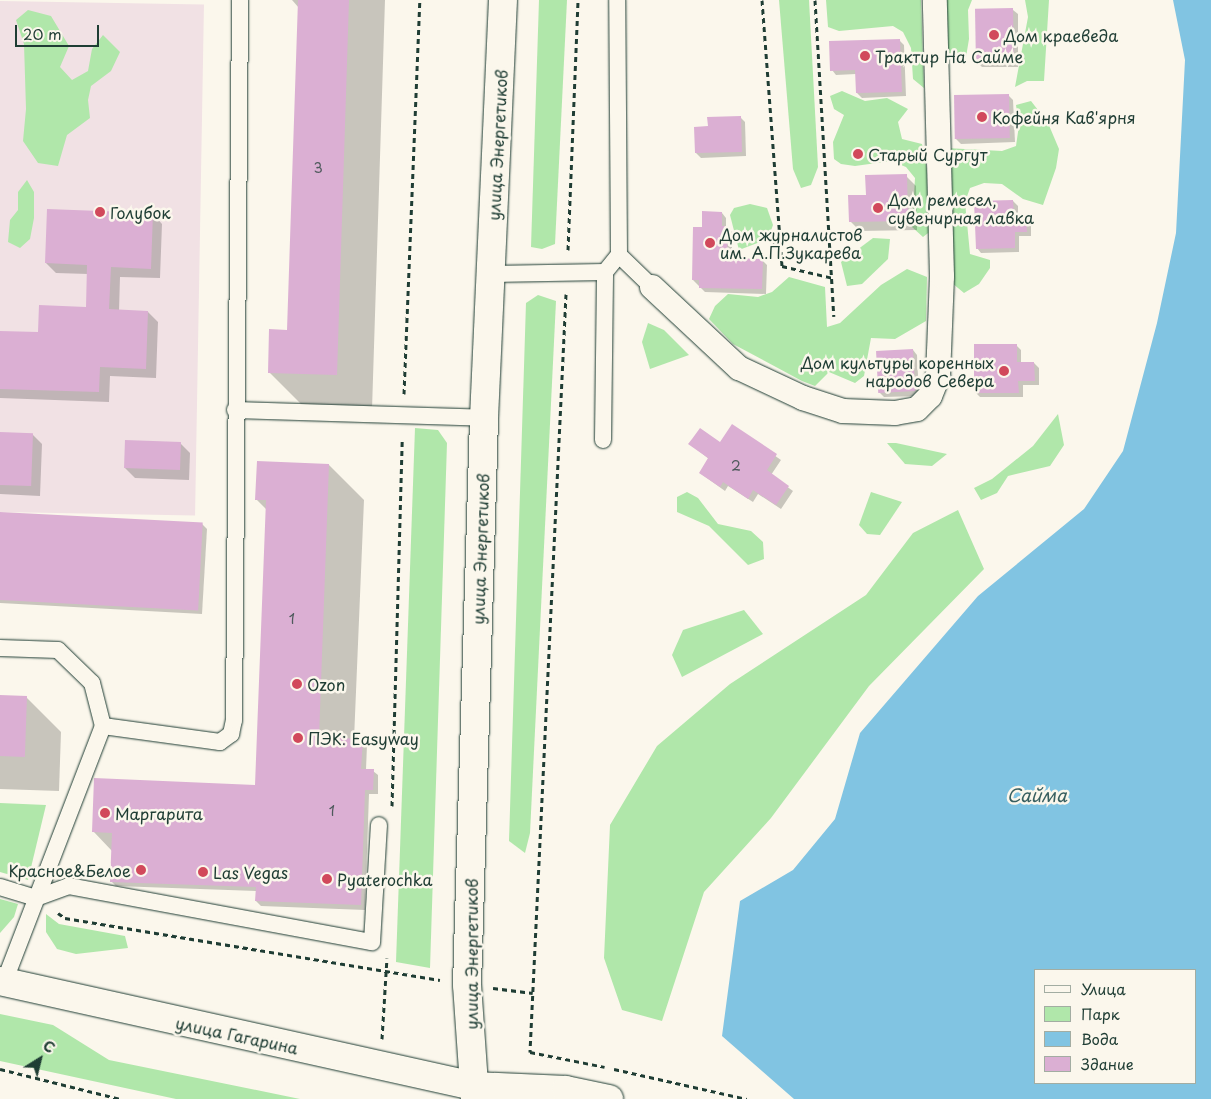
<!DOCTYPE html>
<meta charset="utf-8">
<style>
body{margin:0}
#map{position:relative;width:1211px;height:1099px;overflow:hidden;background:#fbf7ec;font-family:"Playpen Sans",sans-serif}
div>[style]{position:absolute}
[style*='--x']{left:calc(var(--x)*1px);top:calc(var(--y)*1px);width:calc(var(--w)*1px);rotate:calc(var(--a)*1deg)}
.built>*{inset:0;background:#f1e1e4;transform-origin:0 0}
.green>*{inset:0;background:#b0e7aa}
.water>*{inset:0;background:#81c4e2}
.shadow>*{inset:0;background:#0003}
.building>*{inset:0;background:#dbafd3;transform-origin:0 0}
.path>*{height:3px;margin-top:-1.5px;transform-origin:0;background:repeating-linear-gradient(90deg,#1f3d34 0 5px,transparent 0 9px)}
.roads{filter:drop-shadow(0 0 1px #1f3d34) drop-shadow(0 0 1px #1f3d34)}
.service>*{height:16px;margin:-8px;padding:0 8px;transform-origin:8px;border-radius:8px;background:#fbf7ec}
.pedestrian>*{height:24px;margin:-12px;padding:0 12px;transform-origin:12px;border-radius:12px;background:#fbf7ec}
.secondary>*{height:28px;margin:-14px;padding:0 14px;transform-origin:14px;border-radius:14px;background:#fbf7ec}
.dots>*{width:14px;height:14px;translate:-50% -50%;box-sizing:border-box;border:2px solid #fbf7ec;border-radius:50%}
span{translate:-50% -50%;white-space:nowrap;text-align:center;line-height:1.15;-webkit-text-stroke:5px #fbf7ec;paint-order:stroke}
.number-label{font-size:14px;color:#4e5a5c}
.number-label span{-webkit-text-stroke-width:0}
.poi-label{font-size:16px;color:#1f3d34}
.left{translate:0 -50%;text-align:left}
.right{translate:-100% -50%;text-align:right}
.street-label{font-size:16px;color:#1f3d34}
.water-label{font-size:18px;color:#385f60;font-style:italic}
.legend{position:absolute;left:1034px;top:969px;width:162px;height:115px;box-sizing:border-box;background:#fbf7ec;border:1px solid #a3ada2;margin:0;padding:6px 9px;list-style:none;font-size:15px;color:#1f3d34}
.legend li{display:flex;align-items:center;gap:10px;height:25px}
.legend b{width:25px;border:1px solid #a3ada2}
.north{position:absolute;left:15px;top:1034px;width:50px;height:50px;-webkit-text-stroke:4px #fbf7ec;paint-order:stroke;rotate:36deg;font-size:14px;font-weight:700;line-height:20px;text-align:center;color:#1f3d34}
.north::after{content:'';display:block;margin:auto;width:18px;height:22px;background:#1f3d34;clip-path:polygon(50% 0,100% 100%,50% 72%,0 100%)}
.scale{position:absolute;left:15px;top:25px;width:84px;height:22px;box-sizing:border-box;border:2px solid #1f3d34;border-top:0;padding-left:6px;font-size:15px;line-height:18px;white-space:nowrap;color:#1f3d34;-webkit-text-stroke:4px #fbf7ec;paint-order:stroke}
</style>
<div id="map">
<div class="built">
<div style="left:0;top:1px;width:204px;height:511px;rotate:1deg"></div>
</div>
<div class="green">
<div style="clip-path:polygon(539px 0,567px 0,555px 244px,542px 249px,531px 247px)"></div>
<div style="clip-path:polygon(779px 0,809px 0,818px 167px,811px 185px,801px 188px,793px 169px)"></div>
<div style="clip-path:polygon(826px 0,921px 0,924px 88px,913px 79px,911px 48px,903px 32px,893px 26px,839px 31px,828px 27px)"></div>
<div style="clip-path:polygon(945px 0,972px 0,968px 10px,969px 39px,966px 57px,950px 60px,946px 47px)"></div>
<div style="clip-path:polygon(1025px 0,1049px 0,1044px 81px,1027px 81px,1015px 87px,1028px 17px)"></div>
<div style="clip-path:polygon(28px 10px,51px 16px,69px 46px,60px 67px,72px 80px,88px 71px,92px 49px,103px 35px,120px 52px,111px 71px,91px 86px,88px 100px,90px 118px,67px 135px,58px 166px,38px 163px,23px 141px,26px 109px,24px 44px,16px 20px)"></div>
<div style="clip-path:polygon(842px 91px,865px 101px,887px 98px,908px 109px,898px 122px,902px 139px,922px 144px,931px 191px,932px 230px,923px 237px,912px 227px,915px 178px,906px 167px,891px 161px,855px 166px,841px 164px,834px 159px,833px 142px,844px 115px,834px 109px,830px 96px)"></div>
<div style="clip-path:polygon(1031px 101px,1048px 123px,1059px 149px,1056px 168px,1043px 205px,1023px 199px,1002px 184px,984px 183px,970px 188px,965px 202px,970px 254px,990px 260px,990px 268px,979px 284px,964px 293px,952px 283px,949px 261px,953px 224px,946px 148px,1002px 151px,1016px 146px,1019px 125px,1016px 105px)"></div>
<div style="clip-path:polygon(27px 180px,34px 192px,34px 218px,30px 239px,20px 248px,8px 242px,10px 220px,18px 210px,18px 192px)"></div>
<div style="clip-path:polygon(750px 204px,767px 208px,773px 225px,768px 239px,739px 250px,730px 215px,734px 208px)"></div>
<div style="clip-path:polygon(873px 238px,890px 239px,888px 259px,862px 284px,847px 286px,841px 262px)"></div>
<div style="clip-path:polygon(907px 269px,927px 277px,926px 321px,895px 339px,871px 338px,864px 376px,855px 383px,829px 372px,815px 386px,802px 381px,733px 344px,709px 319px,715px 306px,728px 294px,758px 297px,772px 292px,789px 277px,825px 287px,827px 327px,840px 323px,881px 285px)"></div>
<div style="clip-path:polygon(538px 295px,556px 301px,530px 833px,525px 853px,509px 841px,526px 303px)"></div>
<div style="clip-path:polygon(648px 323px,664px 330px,689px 355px,650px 369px,642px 342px)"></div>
<div style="clip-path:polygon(1058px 414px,1064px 445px,1050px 466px,1008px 476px,997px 493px,981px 500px,974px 488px,992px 479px,1033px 446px)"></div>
<div style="clip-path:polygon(415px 428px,438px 430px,447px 443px,430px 968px,396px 962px)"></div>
<div style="clip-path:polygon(887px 443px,896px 443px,947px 454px,932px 466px,905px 464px)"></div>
<div style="clip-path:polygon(687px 492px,698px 498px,718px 524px,751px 531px,763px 542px,764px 559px,748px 565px,709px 526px,677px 512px,677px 497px)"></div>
<div style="clip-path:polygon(871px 492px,902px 502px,880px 535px,867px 534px,859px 525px)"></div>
<div style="clip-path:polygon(958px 510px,984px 569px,869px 686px,771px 818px,704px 892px,662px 1021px,622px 1010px,604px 958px,610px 825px,657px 746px,730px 684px,866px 595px,913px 533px)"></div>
<div style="clip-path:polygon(744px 610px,763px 634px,682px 677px,672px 655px,683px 630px)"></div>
<div style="clip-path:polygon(0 803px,46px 805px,28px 880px,0 872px)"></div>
<div style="clip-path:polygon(0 899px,18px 904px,14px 917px,0 933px)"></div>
<div style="clip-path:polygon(46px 914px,59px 924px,125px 936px,128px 948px,76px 954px,57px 949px,46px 932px)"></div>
<div style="clip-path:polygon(0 1014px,53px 1025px,109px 1060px,300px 1099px,176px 1099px,0 1061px)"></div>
</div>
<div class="water">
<div style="clip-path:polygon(evenodd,1173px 0,1211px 0,1211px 1099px,794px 1099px,722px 1036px,740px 901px,793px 870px,835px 819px,860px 733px,978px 596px,1084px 509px,1123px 451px,1157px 323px,1176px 233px,1185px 60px,1173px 0,1195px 970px,1195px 1083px,1035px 1083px,1035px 970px,1195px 970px)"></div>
</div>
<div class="shadow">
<div style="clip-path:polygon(292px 0,385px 0,372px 410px,304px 407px,269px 372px,289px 331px,299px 8px)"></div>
<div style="clip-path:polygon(1013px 10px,1018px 14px,1018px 67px,982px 67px,977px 62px)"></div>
<div style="clip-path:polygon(899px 40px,904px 45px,906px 96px,862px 98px,857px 93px,856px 74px,836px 75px,832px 70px)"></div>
<div style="clip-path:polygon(1008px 95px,1013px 100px,1015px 142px,961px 144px,956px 139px)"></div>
<div style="clip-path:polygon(740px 117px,745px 122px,746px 156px,701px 158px,696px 153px,709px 127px)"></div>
<div style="clip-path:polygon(906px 176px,916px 186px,917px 230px,860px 231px,850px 221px,867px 196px)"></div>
<div style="clip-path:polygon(1013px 201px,1018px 206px,1018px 216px,1026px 216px,1031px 220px,1031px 236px,1019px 236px,1019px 252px,981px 253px,977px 248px)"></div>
<div style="clip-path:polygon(722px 213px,726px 218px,726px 227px,732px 232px,732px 259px,762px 260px,767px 265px,766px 294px,705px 292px,693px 280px,703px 229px)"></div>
<div style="clip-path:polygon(153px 214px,162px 224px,160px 278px,120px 277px,119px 311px,148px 312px,158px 322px,156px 378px,110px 376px,109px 402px,0 398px,0 332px,40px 333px,87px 308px,88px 274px,56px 273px,46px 263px)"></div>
<div style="clip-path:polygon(1016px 345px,1021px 350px,1021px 363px,1034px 363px,1039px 368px,1039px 385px,1023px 385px,1023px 397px,980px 397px,976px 393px)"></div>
<div style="clip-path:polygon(913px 350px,917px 355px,919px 396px,884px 397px,879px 392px)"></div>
<div style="clip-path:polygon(732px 426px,781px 460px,771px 475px,793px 491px,781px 509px,758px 494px,753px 502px,728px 486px,725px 491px,700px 473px,709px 459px,690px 444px,720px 443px)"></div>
<div style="clip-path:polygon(0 433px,32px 434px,42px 444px,40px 496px,0 494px)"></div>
<div style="clip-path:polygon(180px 443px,190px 453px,189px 480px,135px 478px,125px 468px)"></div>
<div style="clip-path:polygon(329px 465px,364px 500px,354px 740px,362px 740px,367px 745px,366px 770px,373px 771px,378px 775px,378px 794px,369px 794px,365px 910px,261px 906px,256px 901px,257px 891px,116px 886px,111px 881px,112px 851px,93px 831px,256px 786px,267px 510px,256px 499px)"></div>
<div style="clip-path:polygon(0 514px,202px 524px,207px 529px,202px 614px,0 603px)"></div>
<div style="clip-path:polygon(0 696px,26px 697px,61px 732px,59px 791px,0 789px)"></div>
</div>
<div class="building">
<div style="clip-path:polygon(298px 0,349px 0,337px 375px,268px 373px,269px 329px,287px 330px)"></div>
<div style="left:1013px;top:8px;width:54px;height:38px;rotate:89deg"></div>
<div style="clip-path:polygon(900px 39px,902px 92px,856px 93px,855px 70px,830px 71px,829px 41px)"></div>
<div style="left:1009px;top:94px;width:44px;height:55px;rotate:89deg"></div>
<div style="clip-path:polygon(741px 116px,742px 152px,695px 153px,694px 127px,708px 126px,707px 117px)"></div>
<div style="clip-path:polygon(907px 174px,908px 221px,849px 222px,848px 195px,866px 195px,865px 175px)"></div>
<div style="clip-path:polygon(1013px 200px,1014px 215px,1026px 214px,1027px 232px,1015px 232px,1015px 248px,976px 249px,974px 201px)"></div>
<div style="clip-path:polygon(47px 209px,153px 213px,151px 269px,111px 267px,109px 309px,148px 311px,146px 369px,100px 367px,99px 392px,0 389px,0 331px,38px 332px,39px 305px,86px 307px,87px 265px,45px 263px)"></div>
<div style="clip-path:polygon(702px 211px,722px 212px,722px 226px,728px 226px,727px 258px,763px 259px,762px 289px,699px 288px,699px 280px,692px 280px,693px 227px,702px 227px)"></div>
<div style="clip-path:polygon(974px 344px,1017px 344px,1017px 362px,1034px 362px,1035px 381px,1018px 381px,1019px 393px,974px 393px)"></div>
<div style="left:913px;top:349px;width:42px;height:37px;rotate:87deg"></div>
<div style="clip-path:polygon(732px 424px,777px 454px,767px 470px,789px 486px,776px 505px,753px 490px,748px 499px,723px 482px,720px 487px,699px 473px,708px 458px,688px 444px,692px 439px,700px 428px,720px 442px)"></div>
<div style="left:0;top:432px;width:33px;height:53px;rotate:2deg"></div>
<div style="left:125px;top:440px;width:56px;height:28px;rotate:2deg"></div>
<div style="clip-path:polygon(257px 461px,329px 464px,319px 737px,363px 739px,361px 769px,374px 769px,373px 790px,365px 790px,361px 905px,255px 901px,256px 887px,110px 882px,112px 833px,92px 832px,94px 778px,255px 785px,266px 500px,255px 500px)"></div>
<div style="left:0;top:512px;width:203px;height:88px;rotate:3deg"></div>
<div style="left:0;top:695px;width:27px;height:61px;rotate:2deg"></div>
</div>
<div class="path">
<div style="--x:762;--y:0;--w:267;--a:85.7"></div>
<div style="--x:782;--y:266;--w:52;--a:13.2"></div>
<div style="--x:815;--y:0;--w:317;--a:86.6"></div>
<div style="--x:568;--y:250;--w:250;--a:-87.7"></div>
<div style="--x:566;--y:294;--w:759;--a:92.72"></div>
<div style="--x:530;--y:1052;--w:76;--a:11.3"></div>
<div style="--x:404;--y:394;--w:394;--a:-87.7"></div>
<div style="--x:392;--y:806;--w:368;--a:-88.4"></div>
<div style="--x:58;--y:913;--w:9;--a:36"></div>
<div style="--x:65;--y:918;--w:380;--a:9.4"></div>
<div style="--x:493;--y:988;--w:40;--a:7.1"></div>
<div style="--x:382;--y:1039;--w:81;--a:-86.5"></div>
<div style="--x:0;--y:1069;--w:124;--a:14"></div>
<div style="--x:614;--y:1069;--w:136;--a:12.7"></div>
</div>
<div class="roads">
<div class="service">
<div style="--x:619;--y:255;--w:46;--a:44.1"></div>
<div style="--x:491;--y:274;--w:114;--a:-1"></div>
<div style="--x:235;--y:410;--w:249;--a:1.8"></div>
<div style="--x:603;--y:440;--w:168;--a:-89.3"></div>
<div style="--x:605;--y:272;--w:22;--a:-51"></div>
<div style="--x:619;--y:255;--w:255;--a:-90.4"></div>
<div style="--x:0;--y:648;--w:58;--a:2"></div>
<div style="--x:58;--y:650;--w:47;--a:44.1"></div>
<div style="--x:92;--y:683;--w:44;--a:75.7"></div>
<div style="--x:103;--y:726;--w:274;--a:111.1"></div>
<div style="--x:103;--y:726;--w:118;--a:7.8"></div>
<div style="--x:220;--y:742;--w:14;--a:-36"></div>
<div style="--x:231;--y:734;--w:14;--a:-78"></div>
<div style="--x:234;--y:720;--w:720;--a:-89.52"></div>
<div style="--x:0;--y:887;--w:38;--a:17"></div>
<div style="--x:36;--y:898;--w:35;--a:-20"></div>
<div style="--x:69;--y:886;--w:308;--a:10.5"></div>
<div style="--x:372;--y:942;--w:117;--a:-86.6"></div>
</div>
<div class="pedestrian">
<div style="--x:652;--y:287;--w:119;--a:43"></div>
<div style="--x:739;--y:368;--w:71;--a:25.1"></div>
<div style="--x:803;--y:398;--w:42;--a:18"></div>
<div style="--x:843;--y:411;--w:52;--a:2.2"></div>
<div style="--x:895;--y:413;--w:22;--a:-10"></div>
<div style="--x:917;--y:409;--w:18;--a:-45"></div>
<div style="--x:930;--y:396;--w:22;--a:-68"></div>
<div style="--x:938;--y:376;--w:100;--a:-87.7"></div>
<div style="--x:942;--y:276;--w:276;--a:-91.5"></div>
</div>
<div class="secondary">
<div style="--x:0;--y:981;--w:485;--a:12.5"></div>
<div style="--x:474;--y:1086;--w:92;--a:2.5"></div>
<div style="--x:566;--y:1090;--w:44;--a:11.8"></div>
<div style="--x:475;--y:1099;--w:114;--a:-94"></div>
<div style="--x:467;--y:985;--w:567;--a:-88.28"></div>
<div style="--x:484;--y:418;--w:418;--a:-87.4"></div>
</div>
</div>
<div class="dots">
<div style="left:994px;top:35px;background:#d1495b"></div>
<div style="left:865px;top:56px;background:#d1495b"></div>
<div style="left:982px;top:117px;background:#d1495b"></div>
<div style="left:858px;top:154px;background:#d1495b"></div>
<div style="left:878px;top:208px;background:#d1495b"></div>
<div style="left:100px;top:212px;background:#d1495b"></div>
<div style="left:710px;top:243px;background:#d1495b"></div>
<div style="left:1004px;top:371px;background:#d1495b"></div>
<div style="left:297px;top:684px;background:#d1495b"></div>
<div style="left:298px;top:738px;background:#d1495b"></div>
<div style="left:105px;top:813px;background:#d1495b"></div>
<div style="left:141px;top:870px;background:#d1495b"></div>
<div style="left:203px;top:872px;background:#d1495b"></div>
<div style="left:327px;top:879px;background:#d1495b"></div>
</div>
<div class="number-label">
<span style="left:318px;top:168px">3</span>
<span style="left:736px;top:466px">2</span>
<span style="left:292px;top:619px">1</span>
<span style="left:332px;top:811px">1</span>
</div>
<div class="poi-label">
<span class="left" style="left:1004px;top:35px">Дом краеведа</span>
<span class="left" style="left:875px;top:56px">Трактир На Сайме</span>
<span class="left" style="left:992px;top:117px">Кофейня Кав'ярня</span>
<span class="left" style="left:868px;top:154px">Старый Сургут</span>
<span class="left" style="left:888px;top:208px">Дом ремесел,<br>сувенирная лавка</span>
<span class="left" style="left:110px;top:212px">Голубок</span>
<span class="left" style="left:720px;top:243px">Дом журналистов<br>им. А.П.Зукарева</span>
<span class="right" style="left:994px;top:371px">Дом культуры коренных<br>народов Севера</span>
<span class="left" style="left:307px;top:684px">Ozon</span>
<span class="left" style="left:308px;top:738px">ПЭК: Easyway</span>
<span class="left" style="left:115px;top:813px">Маргарита</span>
<span class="right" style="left:131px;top:870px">Красное&amp;Белое</span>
<span class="left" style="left:213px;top:872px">Las Vegas</span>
<span class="left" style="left:337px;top:879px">Pyaterochka</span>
</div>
<div class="street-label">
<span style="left:497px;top:145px;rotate:-87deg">улица Энергетиков</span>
<span style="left:480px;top:549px;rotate:-88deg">улица Энергетиков</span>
<span style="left:471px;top:954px;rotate:-90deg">улица Энергетиков</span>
<span style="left:237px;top:1035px;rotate:12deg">улица Гагарина</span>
</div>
<div class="water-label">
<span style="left:1037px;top:795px">Сайма</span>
</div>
<ul class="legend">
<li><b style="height:6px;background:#fbf7ec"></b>Улица</li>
<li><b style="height:14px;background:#b0e7aa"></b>Парк</li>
<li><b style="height:14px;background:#81c4e2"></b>Вода</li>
<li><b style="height:14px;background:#dbafd3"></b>Здание</li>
</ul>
<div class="north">С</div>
<div class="scale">20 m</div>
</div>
